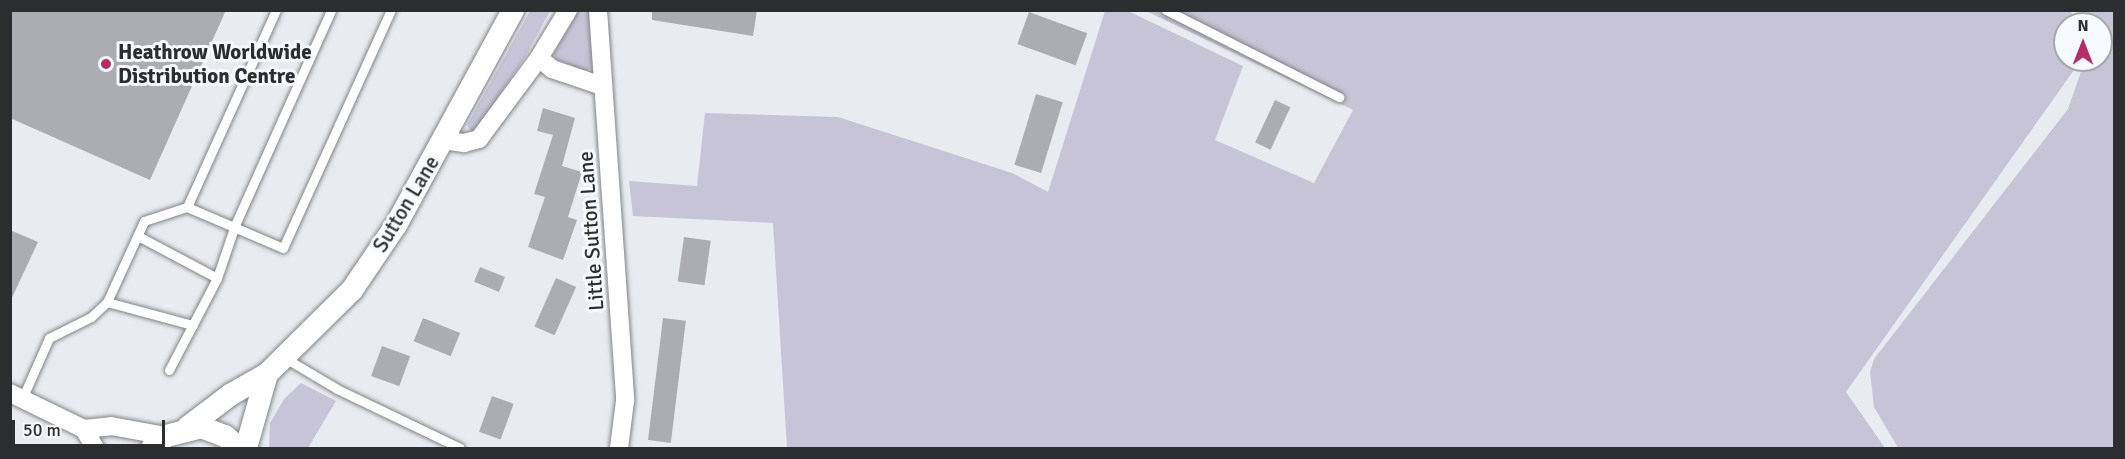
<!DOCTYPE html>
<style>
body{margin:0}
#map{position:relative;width:2125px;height:459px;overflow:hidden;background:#e8ecf0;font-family:Signika,sans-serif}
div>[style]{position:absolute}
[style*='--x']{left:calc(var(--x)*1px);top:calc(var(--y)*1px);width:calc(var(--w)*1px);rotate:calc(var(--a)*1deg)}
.green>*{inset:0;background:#c8c4d8}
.building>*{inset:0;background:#acadb2;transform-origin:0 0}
.roads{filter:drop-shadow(0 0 2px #818488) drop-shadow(0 0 2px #818488)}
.service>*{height:9px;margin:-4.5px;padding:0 4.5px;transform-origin:4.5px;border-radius:4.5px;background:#fff}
.minor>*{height:18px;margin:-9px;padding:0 9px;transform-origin:9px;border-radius:9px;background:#fff}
.tertiary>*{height:22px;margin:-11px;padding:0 11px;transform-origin:11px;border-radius:11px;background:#fff}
.dots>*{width:16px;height:16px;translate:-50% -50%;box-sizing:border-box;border:3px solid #f6f9fd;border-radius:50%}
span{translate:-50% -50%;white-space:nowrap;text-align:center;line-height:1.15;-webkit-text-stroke:6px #f6f9fd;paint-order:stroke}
.poi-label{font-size:21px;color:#2b2d2e;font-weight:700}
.left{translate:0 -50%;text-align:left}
.street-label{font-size:21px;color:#2b2d2e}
.frame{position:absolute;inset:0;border:12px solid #2b2d2e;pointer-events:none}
.north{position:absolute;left:2053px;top:12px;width:60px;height:60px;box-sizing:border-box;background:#f6f9fd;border:2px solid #a5a7aa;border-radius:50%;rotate:0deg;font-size:16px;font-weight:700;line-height:24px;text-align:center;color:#2b2d2e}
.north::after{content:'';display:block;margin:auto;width:21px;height:27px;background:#b52c6a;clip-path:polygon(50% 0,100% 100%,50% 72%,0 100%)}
.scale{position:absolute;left:12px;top:420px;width:153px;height:27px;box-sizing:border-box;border:3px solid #2b2d2e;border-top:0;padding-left:8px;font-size:18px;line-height:21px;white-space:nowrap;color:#2b2d2e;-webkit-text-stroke:4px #f6f9fd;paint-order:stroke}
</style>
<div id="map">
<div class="green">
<div style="clip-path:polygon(2069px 10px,2081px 24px,2065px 24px,2065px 60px,2081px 60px,1846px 392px,1885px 448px,787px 448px,773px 223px,633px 216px,629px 181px,697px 186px,705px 113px,838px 117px,1012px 173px,1048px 192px,1105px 11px,1128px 11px,1243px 66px,1215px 140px,1314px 183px,1353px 110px,1146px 11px)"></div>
<div style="clip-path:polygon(530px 11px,550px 11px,525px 57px,473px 134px,467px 125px)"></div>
<div style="clip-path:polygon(578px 11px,590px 11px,593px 68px,584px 71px,556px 59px,554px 53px)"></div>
<div style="clip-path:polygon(2087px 11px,2114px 11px,2114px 448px,1898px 448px,1874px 407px,1870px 372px,1874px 359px,2068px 109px,2085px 60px,2101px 60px,2101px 24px,2088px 24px)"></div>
<div style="clip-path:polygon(301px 383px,336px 401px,308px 448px,269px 448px,270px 423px,284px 399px)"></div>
</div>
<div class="building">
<div style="clip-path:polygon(10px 10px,226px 10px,150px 180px,10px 118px)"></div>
<div style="clip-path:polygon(652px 10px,757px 10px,753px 36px,652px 20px)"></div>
<div style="left:1029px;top:12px;width:62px;height:34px;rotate:20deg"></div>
<div style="left:1036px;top:94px;width:28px;height:74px;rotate:17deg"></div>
<div style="left:1275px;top:100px;width:17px;height:47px;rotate:25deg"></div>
<div style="clip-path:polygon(543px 108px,575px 118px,562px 166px,582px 172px,568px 217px,577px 220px,563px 260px,528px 247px,545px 197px,534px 194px,553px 135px,537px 131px)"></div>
<div style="clip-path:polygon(10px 230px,38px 242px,10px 302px)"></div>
<div style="left:684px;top:237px;width:27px;height:45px;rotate:8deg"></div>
<div style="left:480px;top:267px;width:27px;height:16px;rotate:22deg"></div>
<div style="left:556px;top:278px;width:22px;height:53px;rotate:24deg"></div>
<div style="left:423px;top:318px;width:40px;height:25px;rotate:22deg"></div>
<div style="left:663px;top:318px;width:23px;height:123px;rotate:7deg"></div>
<div style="left:382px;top:346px;width:30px;height:32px;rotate:20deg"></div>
<div style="left:492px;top:396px;width:23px;height:38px;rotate:20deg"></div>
</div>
<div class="roads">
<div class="service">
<div style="--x:1166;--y:10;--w:194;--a:26.7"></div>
<div style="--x:187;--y:207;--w:216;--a:-65.7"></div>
<div style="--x:138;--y:236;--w:89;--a:28"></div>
<div style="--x:107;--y:302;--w:89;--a:15"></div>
<div style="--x:285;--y:358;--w:61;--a:30.8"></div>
<div style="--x:337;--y:389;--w:136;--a:25.6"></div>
<div style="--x:169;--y:370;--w:104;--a:-62.4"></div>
<div style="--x:217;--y:278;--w:56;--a:-71.2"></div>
<div style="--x:235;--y:225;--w:235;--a:-65.9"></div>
<div style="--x:22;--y:399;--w:67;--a:-66.1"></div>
<div style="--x:49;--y:338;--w:47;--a:-26.6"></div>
<div style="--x:91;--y:317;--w:22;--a:-43"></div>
<div style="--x:107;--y:302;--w:89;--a:-65.4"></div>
<div style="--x:144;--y:221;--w:45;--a:-18"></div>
<div style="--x:187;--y:207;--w:104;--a:23.1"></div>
<div style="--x:283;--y:248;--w:261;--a:-65.6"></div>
</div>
<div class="minor">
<div style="--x:598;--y:10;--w:392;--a:86"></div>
<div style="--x:625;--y:401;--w:47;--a:97.3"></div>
<div style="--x:539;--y:58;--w:17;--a:40"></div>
<div style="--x:552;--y:69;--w:53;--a:18.8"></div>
<div style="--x:444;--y:140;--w:20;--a:9"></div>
<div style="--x:464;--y:143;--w:16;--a:-15"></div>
<div style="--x:479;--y:139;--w:101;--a:-53.5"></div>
<div style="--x:539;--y:58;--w:56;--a:-58.9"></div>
<div style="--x:10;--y:393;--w:82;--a:25.9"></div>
<div style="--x:84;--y:429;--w:27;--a:-6"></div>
<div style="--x:111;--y:426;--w:56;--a:10.3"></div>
<div style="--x:84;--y:429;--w:22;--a:60"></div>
</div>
<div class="tertiary">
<div style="--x:188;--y:427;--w:53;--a:-37.3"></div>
<div style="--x:230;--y:395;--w:43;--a:-29.6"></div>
<div style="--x:267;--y:374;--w:120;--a:-44.7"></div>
<div style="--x:352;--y:290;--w:78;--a:-55.9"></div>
<div style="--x:396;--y:225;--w:245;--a:-61.4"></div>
<div style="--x:152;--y:448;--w:18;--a:-41"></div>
<div style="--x:166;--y:436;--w:36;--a:-14"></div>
<div style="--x:201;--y:427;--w:26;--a:21"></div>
<div style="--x:225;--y:436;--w:18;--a:41"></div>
<div style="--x:246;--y:448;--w:77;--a:-74.2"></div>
</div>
</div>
<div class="dots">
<div style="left:106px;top:64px;background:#b52c6a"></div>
</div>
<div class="poi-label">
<span class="left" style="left:118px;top:64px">Heathrow Worldwide<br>Distribution Centre</span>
</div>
<div class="street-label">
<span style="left:406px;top:204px;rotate:-59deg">Sutton Lane</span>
<span style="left:591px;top:231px;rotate:-94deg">Little Sutton Lane</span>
</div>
<div class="frame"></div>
<div class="north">N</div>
<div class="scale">50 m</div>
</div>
